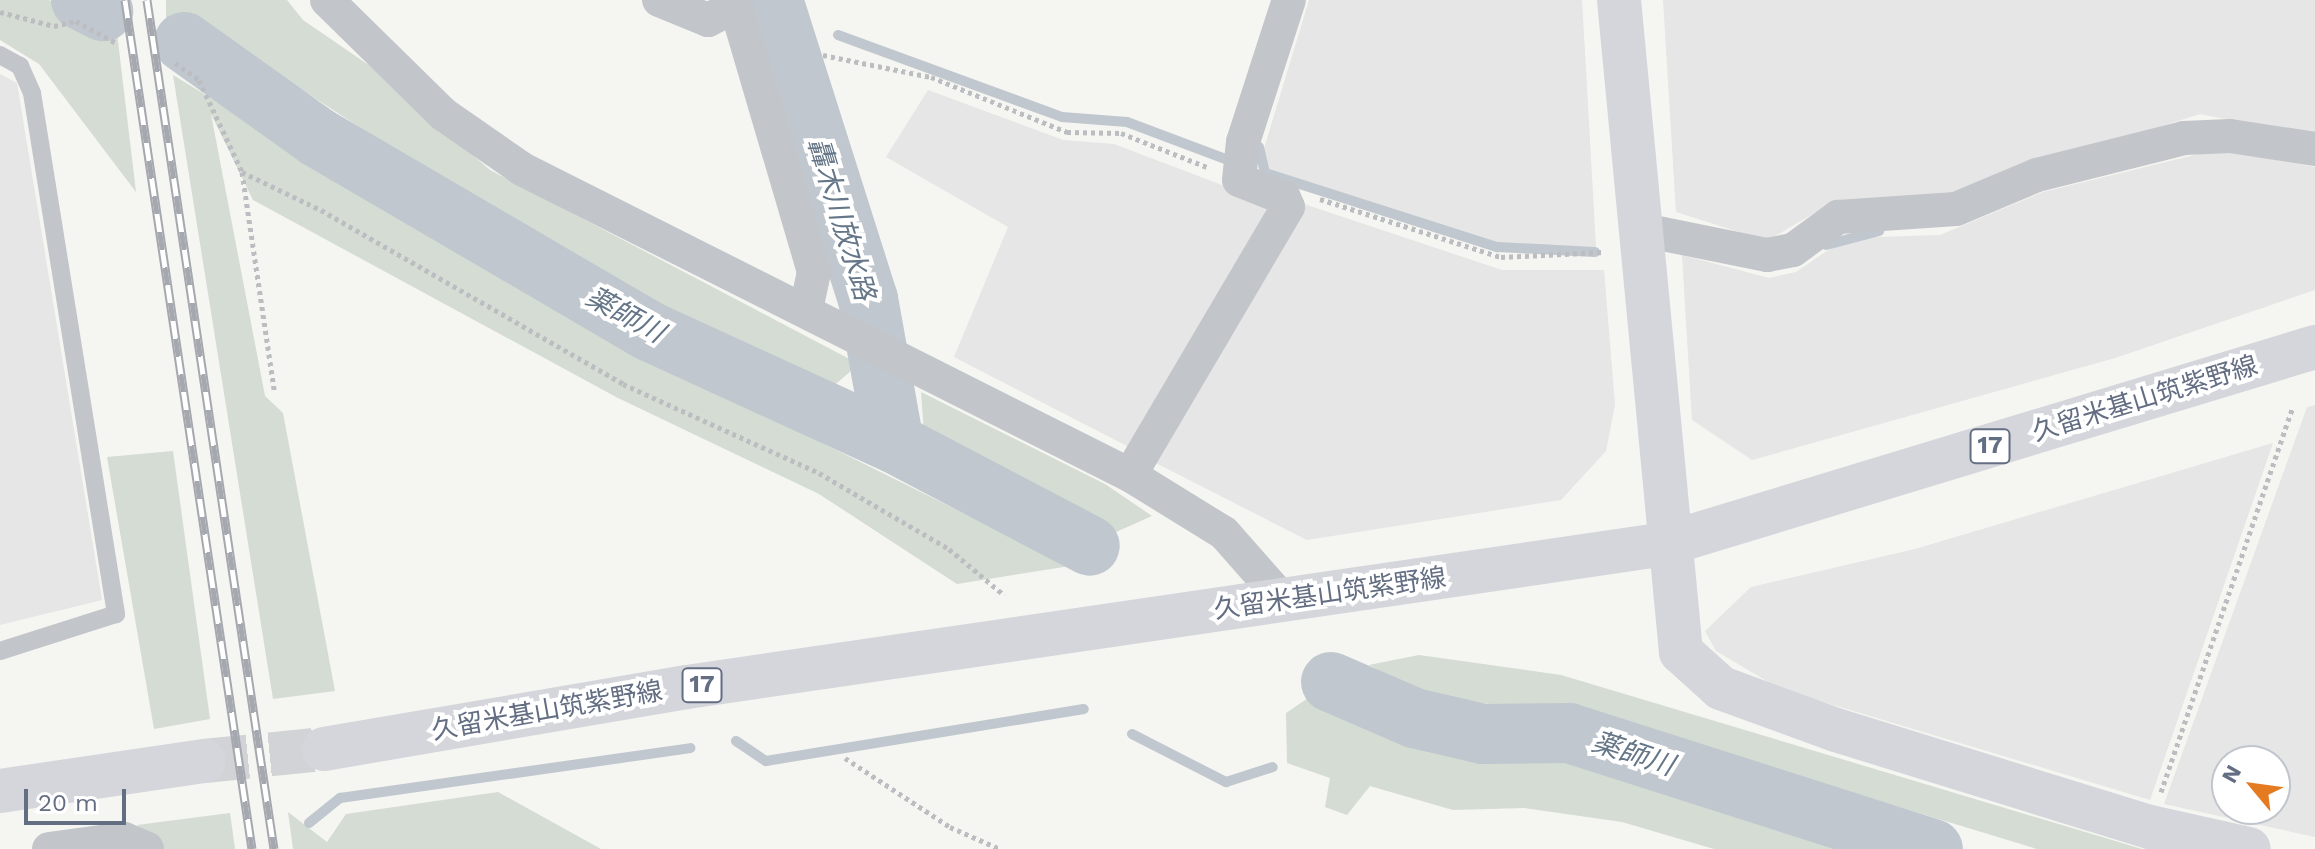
<!DOCTYPE html>
<meta charset="utf-8">
<style>
body{margin:0}
#map{position:relative;width:2315px;height:849px;overflow:hidden;background:#f5f5f1;font-family:"Work Sans","Noto Sans JP",sans-serif}
div>[style]{position:absolute}
[style*='--x']{left:calc(var(--x)*1px);top:calc(var(--y)*1px);width:calc(var(--w)*1px);rotate:calc(var(--a)*1deg)}
.built>*{inset:0;background:#e5e6e5}
.green>*{inset:0;background:#d4dcd3}
.stream>*{height:10px;margin:-5px;padding:0 5px;transform-origin:5px;border-radius:5px;background:#c0c7ce}
.river>*{height:60px;margin:-30px;padding:0 30px;transform-origin:30px;border-radius:30px;background:#c0c7ce}
.primary-tunnel>*{height:44px;margin-top:-22px;transform-origin:0;background:repeating-linear-gradient(90deg,#d1d3d6 0 44px,transparent 0 66px)}
.path>*{height:5px;margin-top:-2.5px;transform-origin:0;background:repeating-linear-gradient(90deg,#bcbdc0 0 4px,transparent 0 8px)}
.lane>*{height:18px;margin:-9px;padding:0 9px;transform-origin:9px;border-radius:9px;background:#c2c5c9}
.street>*{height:34px;margin:-17px;padding:0 17px;transform-origin:17px;border-radius:17px;background:#c2c5c9}
.secondary>*{height:44px;margin:-22px;padding:0 22px;transform-origin:22px;border-radius:22px;background:#d4d6dc}
.primary>*{height:44px;margin:-22px;padding:0 22px;transform-origin:22px;border-radius:22px;background:#d4d6dc}
.rail>*{height:9px;margin-top:-4.5px;transform-origin:0;background:repeating-linear-gradient(90deg,#fff 0 18px,#a5a8af 0 36px);box-sizing:border-box;border-block:2px solid #a5a8af}
span{translate:-50% -50%;white-space:nowrap;text-align:center;line-height:1.15;-webkit-text-stroke:8px #fff;paint-order:stroke}
.shield-label span{padding:2px 6px;background:#fff;border:2px solid;border-radius:6px;-webkit-text-stroke-width:0}
.shield-label{font-size:24px;color:#646e83;font-weight:700}
.street-label{font-size:26px;color:#646e83}
.water-label{font-size:28px;color:#647687;font-style:italic}
.north{position:absolute;left:2211px;top:745px;width:80px;height:80px;box-sizing:border-box;background:#fff;border:2px solid #c1c5cd;border-radius:50%;rotate:299deg;font-size:22px;font-weight:700;line-height:32px;text-align:center;color:#646e83}
.north::after{content:'';display:block;margin:auto;width:28px;height:36px;background:#e57b21;clip-path:polygon(50% 0,100% 100%,50% 72%,0 100%)}
.scale{position:absolute;left:24px;top:789px;width:102px;height:36px;box-sizing:border-box;border:4px solid #646e83;border-top:0;padding-left:10px;font-size:24px;line-height:28px;white-space:nowrap;color:#646e83;-webkit-text-stroke:6px #fff;paint-order:stroke}
</style>
<div id="map">
<div class="built">
<div style="clip-path:polygon(1309px 0,1582px 0,1596px 247px,1493px 244px,1269px 170px,1262px 155px)"></div>
<div style="clip-path:polygon(1663px 0,2315px 0,2315px 137px,2200px 114px,1934px 200px,1831px 203px,1767px 241px,1676px 212px)"></div>
<div style="clip-path:polygon(0 74px,17px 83px,102px 600px,0 625px)"></div>
<div style="clip-path:polygon(928px 90px,1063px 140px,1114px 144px,1264px 201px,1268px 219px,1129px 447px,954px 357px,1008px 227px,886px 157px)"></div>
<div style="clip-path:polygon(2219px 149px,2315px 167px,2315px 290px,2115px 358px,1752px 460px,1692px 420px,1682px 255px,1769px 278px,1796px 272px,1846px 238px,1940px 235px,2043px 192px)"></div>
<div style="clip-path:polygon(1304px 204px,1502px 270px,1604px 270px,1615px 405px,1606px 451px,1561px 500px,1307px 540px,1148px 459px,1245px 313px)"></div>
<div style="clip-path:polygon(evenodd,2315px 405px,2315px 837px,2164px 804px,2307px 407px,2315px 405px,2227px 761px,2275px 761px,2275px 809px,2227px 809px,2227px 761px)"></div>
<div style="clip-path:polygon(2273px 443px,2150px 800px,1780px 689px,1716px 651px,1705px 631px,1751px 587px,1915px 549px)"></div>
</div>
<div class="green">
<div style="clip-path:polygon(0 0,49px 0,117px 33px,136px 192px,39px 64px,0 40px)"></div>
<div style="clip-path:polygon(166px 0,287px 0,303px 20px,373px 68px,490px 170px,859px 364px,831px 388px,631px 305px,214px 32px,166px 20px)"></div>
<div style="clip-path:polygon(173px 75px,568px 317px,1070px 566px,957px 584px,819px 494px,618px 398px,253px 200px,211px 114px,265px 396px,283px 413px,335px 691px,273px 699px)"></div>
<div style="clip-path:polygon(921px 392px,1105px 484px,1152px 516px,1107px 536px,924px 433px)"></div>
<div style="clip-path:polygon(173px 451px,210px 719px,154px 729px,107px 457px)"></div>
<div style="clip-path:polygon(1419px 655px,1561px 675px,2142px 849px,2037px 849px,1593px 714px,1428px 698px,1369px 665px)"></div>
<div style="clip-path:polygon(1314px 694px,1398px 740px,1448px 755px,1572px 760px,1867px 849px,1714px 849px,1622px 822px,1524px 808px,1453px 810px,1370px 786px,1347px 815px,1325px 807px,1330px 778px,1287px 763px,1286px 713px)"></div>
<div style="clip-path:polygon(498px 792px,601px 849px,293px 849px,288px 812px,327px 842px,346px 814px)"></div>
<div style="clip-path:polygon(230px 813px,235px 849px,164px 849px,137px 825px)"></div>
</div>
<div class="stream">
<div style="--x:838;--y:35;--w:239;--a:20.1"></div>
<div style="--x:1062;--y:117;--w:65;--a:4.4"></div>
<div style="--x:1127;--y:122;--w:108;--a:20.6"></div>
<div style="--x:1259;--y:147;--w:27;--a:77"></div>
<div style="--x:1265;--y:173;--w:244;--a:17.7"></div>
<div style="--x:1497;--y:247;--w:98;--a:2.9"></div>
<div style="--x:1826;--y:245;--w:55;--a:-14.8"></div>
<div style="--x:1132;--y:734;--w:106;--a:27.1"></div>
<div style="--x:1226;--y:782;--w:49;--a:-17.7"></div>
<div style="--x:736;--y:741;--w:36;--a:34"></div>
<div style="--x:766;--y:761;--w:322;--a:-9.3"></div>
<div style="--x:309;--y:823;--w:40;--a:-39"></div>
<div style="--x:340;--y:798;--w:354;--a:-8.1"></div>
</div>
<div class="river">
<div style="--x:81;--y:0;--w:25;--a:27"></div>
<div style="--x:773;--y:0;--w:314;--a:72.4"></div>
<div style="--x:868;--y:299;--w:146;--a:79.8"></div>
<div style="--x:184;--y:42;--w:163;--a:35.5"></div>
<div style="--x:317;--y:137;--w:385;--a:30.3"></div>
<div style="--x:649;--y:331;--w:269;--a:24.6"></div>
<div style="--x:894;--y:443;--w:221;--a:27.7"></div>
<div style="--x:1331;--y:682;--w:90;--a:23.4"></div>
<div style="--x:1414;--y:718;--w:71;--a:13.1"></div>
<div style="--x:1483;--y:734;--w:86;--a:-0.7"></div>
<div style="--x:1569;--y:733;--w:382;--a:17.7"></div>
</div>
<div class="primary-tunnel">
<div style="--x:204;--y:761;--w:121;--a:-5.7"></div>
</div>
<div class="path">
<div style="--x:0;--y:12;--w:56;--a:14.5"></div>
<div style="--x:54;--y:26;--w:23;--a:-13"></div>
<div style="--x:76;--y:21;--w:48;--a:28.7"></div>
<div style="--x:823;--y:55;--w:110;--a:11.5"></div>
<div style="--x:931;--y:77;--w:147;--a:22"></div>
<div style="--x:1067;--y:132;--w:54;--a:1.1"></div>
<div style="--x:1121;--y:133;--w:92;--a:21.6"></div>
<div style="--x:175;--y:63;--w:29;--a:35"></div>
<div style="--x:199;--y:80;--w:102;--a:64.9"></div>
<div style="--x:242;--y:172;--w:220;--a:81.6"></div>
<div style="--x:242;--y:172;--w:88;--a:25.7"></div>
<div style="--x:321;--y:210;--w:349;--a:29.9"></div>
<div style="--x:623;--y:384;--w:215;--a:24.4"></div>
<div style="--x:819;--y:473;--w:151;--a:30.3"></div>
<div style="--x:949;--y:549;--w:72;--a:39.9"></div>
<div style="--x:1320;--y:199;--w:190;--a:17.8"></div>
<div style="--x:1501;--y:257;--w:103;--a:-2.8"></div>
<div style="--x:845;--y:758;--w:126;--a:33.3"></div>
<div style="--x:950;--y:827;--w:55;--a:23.7"></div>
<div style="--x:2161;--y:792;--w:405;--a:-71.1"></div>
</div>
<div class="lane">
<div style="--x:0;--y:55;--w:23;--a:29"></div>
<div style="--x:20;--y:66;--w:30;--a:66"></div>
<div style="--x:32;--y:93;--w:528;--a:80.84"></div>
<div style="--x:116;--y:614;--w:122;--a:162.3"></div>
</div>
<div class="street">
<div style="--x:327;--y:0;--w:163;--a:44.5"></div>
<div style="--x:443;--y:114;--w:96;--a:34.8"></div>
<div style="--x:522;--y:169;--w:681;--a:26.72"></div>
<div style="--x:1130;--y:475;--w:110;--a:31.7"></div>
<div style="--x:1224;--y:533;--w:91;--a:48.6"></div>
<div style="--x:659;--y:0;--w:53;--a:22.2"></div>
<div style="--x:708;--y:20;--w:31;--a:-27"></div>
<div style="--x:734;--y:0;--w:284;--a:73.6"></div>
<div style="--x:814;--y:272;--w:39;--a:102"></div>
<div style="--x:1638;--y:229;--w:132;--a:11.4"></div>
<div style="--x:1767;--y:255;--w:26;--a:-11"></div>
<div style="--x:1793;--y:250;--w:56;--a:-36.3"></div>
<div style="--x:1838;--y:217;--w:118;--a:-3.9"></div>
<div style="--x:1956;--y:209;--w:88;--a:-22.8"></div>
<div style="--x:2037;--y:175;--w:152;--a:-14.1"></div>
<div style="--x:2184;--y:138;--w:46;--a:-2.5"></div>
<div style="--x:2230;--y:136;--w:86;--a:8.7"></div>
<div style="--x:1130;--y:475;--w:311;--a:-59.5"></div>
<div style="--x:1288;--y:207;--w:10;--a:-114"></div>
<div style="--x:1284;--y:198;--w:48;--a:-158.2"></div>
<div style="--x:1239;--y:180;--w:38;--a:-84"></div>
<div style="--x:1243;--y:142;--w:149;--a:-72.1"></div>
<div style="--x:49;--y:849;--w:76;--a:-7.6"></div>
<div style="--x:124;--y:839;--w:25;--a:23"></div>
</div>
<div class="secondary">
<div style="--x:1619;--y:0;--w:655;--a:84.57"></div>
<div style="--x:1681;--y:652;--w:54;--a:42"></div>
<div style="--x:1721;--y:688;--w:122;--a:20.1"></div>
<div style="--x:1836;--y:730;--w:329;--a:17.2"></div>
<div style="--x:2150;--y:827;--w:101;--a:12.5"></div>
</div>
<div class="primary">
<div style="--x:324;--y:749;--w:368;--a:-9.7"></div>
<div style="--x:687;--y:687;--w:989;--a:-8.31"></div>
<div style="--x:1666;--y:544;--w:678;--a:-16.89"></div>
<div style="--x:0;--y:791;--w:206;--a:-8.4"></div>
</div>
<div class="rail">
<div style="--x:125;--y:0;--w:858;--a:81.49"></div>
<div style="--x:147;--y:0;--w:858;--a:81.49"></div>
</div>
<div class="shield-label">
<span style="left:1990px;top:446px">17</span>
<span style="left:702px;top:685px">17</span>
</div>
<div class="street-label">
<span style="left:2145px;top:399px;rotate:-17deg">久留米基山筑紫野線</span>
<span style="left:1330px;top:594px;rotate:-8deg">久留米基山筑紫野線</span>
<span style="left:547px;top:711px;rotate:-10deg">久留米基山筑紫野線</span>
</div>
<div class="water-label">
<span style="left:841px;top:219px;rotate:73deg">轟木川放水路</span>
<span style="left:625px;top:315px;rotate:29deg">薬師川</span>
<span style="left:1633px;top:754px;rotate:18deg">薬師川</span>
</div>
<div class="north">N</div>
<div class="scale">20 m</div>
</div>
